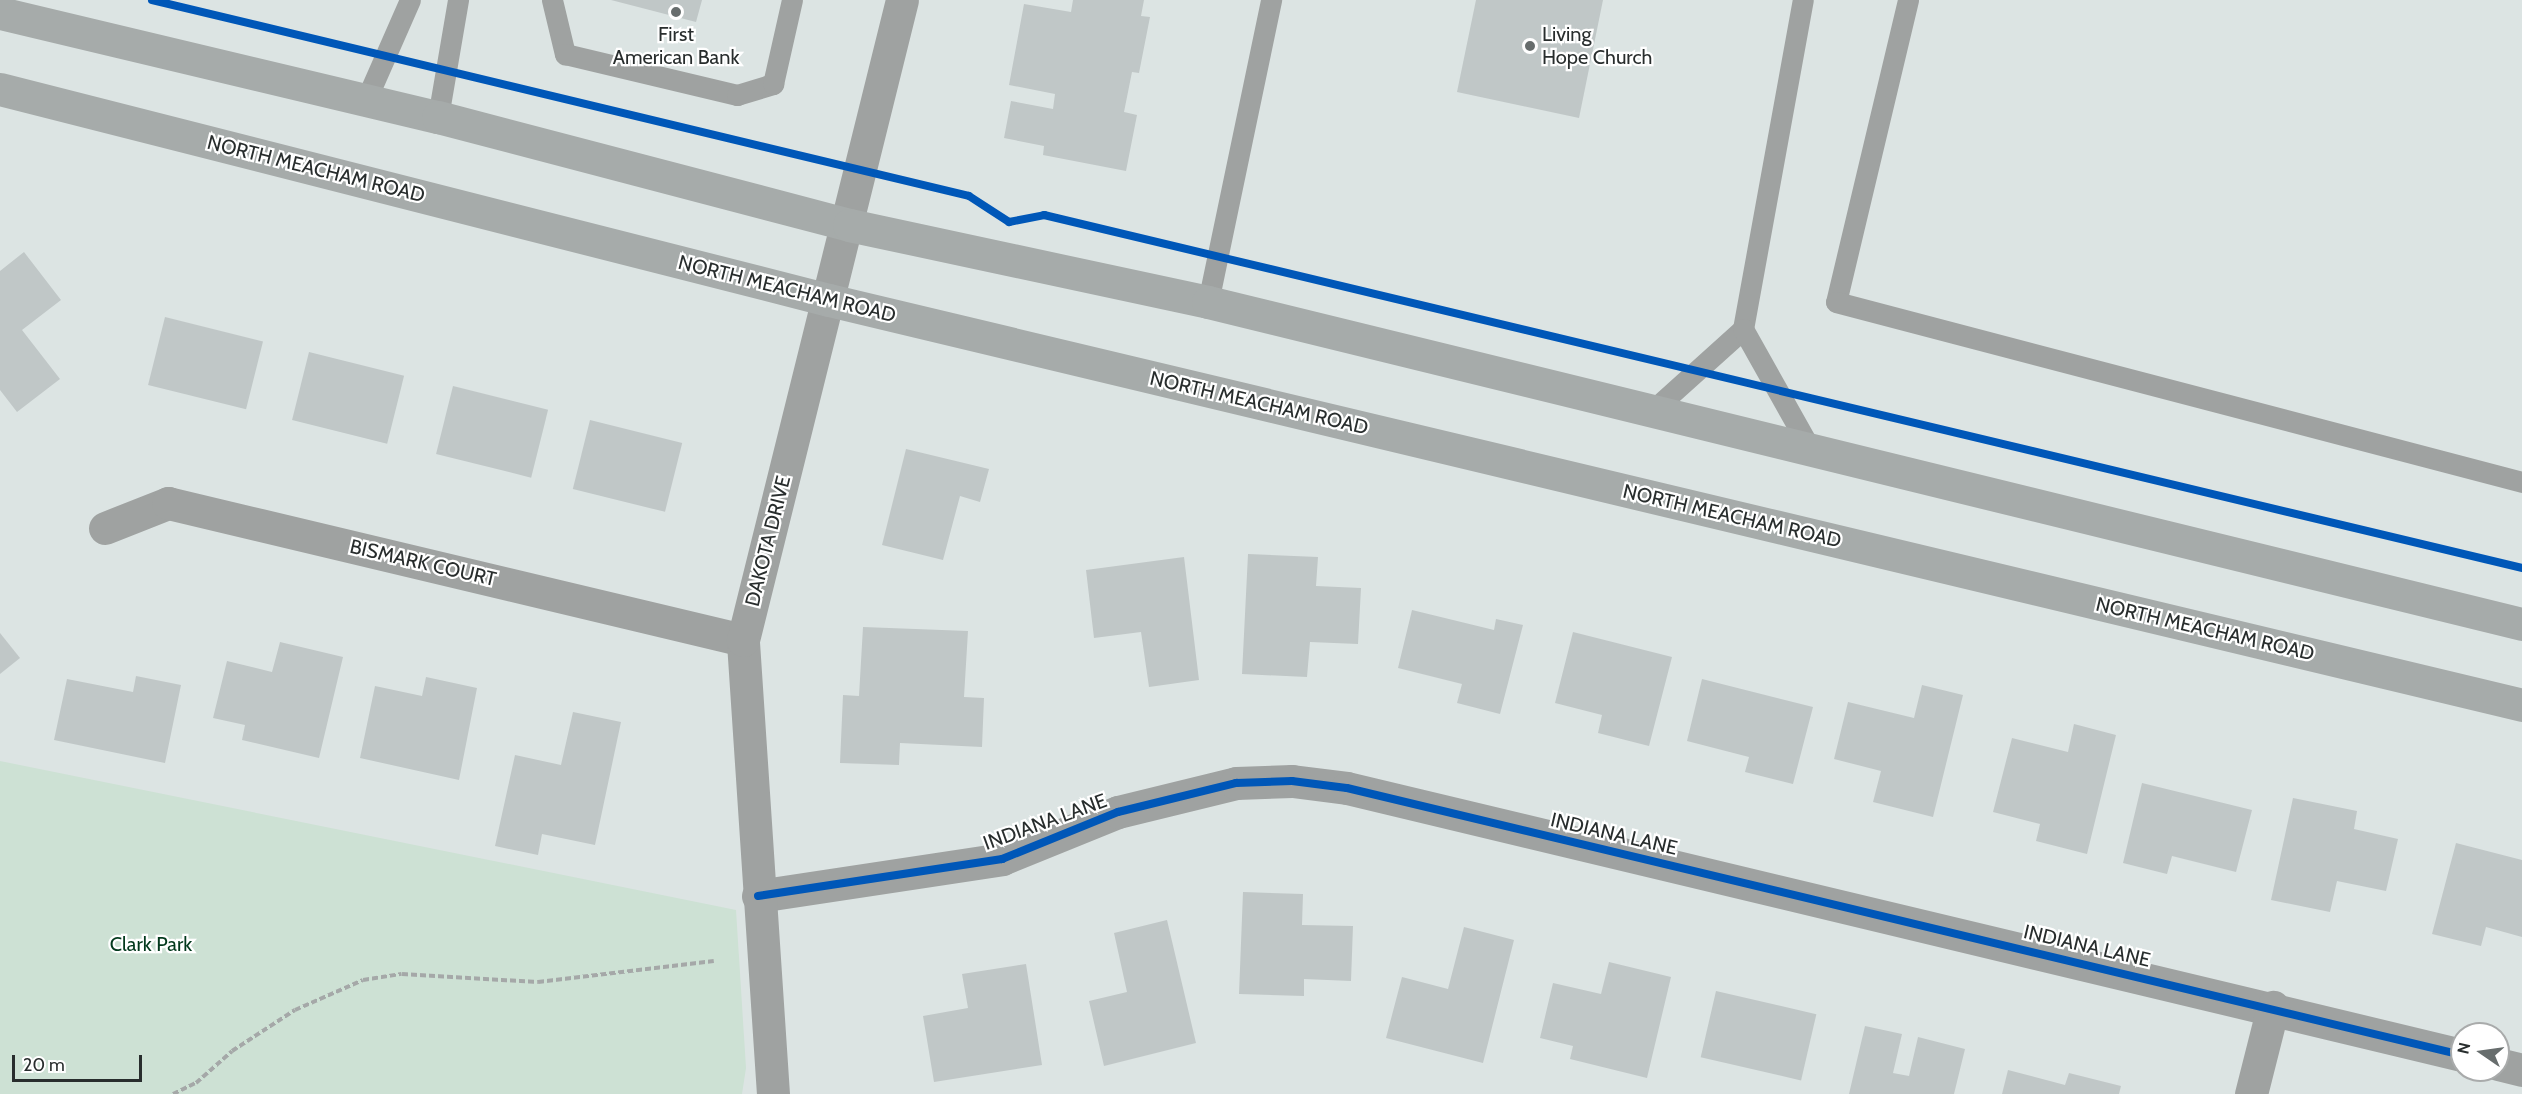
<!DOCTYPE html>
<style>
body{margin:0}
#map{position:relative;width:2522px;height:1094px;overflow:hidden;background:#dce4e3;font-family:Cabin,sans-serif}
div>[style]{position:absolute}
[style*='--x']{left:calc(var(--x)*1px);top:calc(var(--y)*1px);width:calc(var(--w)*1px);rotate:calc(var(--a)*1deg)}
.green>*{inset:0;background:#cde1d4}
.building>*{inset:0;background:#c0c7c7;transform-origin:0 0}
.path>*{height:4px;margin-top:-2px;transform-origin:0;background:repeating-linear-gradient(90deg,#a5a8a8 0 6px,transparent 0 9px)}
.lane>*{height:21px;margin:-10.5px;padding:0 10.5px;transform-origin:10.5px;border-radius:10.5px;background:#9fa2a1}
.street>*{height:33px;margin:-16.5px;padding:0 16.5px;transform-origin:16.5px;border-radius:16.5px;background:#9fa2a1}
.secondary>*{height:33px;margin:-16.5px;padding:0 16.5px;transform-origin:16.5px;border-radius:16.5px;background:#a6abaa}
.cycleway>*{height:8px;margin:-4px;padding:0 4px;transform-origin:4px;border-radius:4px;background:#0057b8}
.dots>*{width:16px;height:16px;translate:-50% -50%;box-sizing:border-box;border:3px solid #fff;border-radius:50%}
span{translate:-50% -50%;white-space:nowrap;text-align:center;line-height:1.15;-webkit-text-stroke:4.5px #fff;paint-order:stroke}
.poi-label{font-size:20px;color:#282d2d}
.left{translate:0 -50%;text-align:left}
.street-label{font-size:20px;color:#282d2d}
.park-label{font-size:20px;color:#02391c}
.north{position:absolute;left:2450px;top:1022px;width:60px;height:60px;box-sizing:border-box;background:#fff;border:2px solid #a9abab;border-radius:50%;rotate:283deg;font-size:16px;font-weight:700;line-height:24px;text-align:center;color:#282d2d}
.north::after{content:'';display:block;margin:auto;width:21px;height:27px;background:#676d6d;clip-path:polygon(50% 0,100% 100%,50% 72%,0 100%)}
.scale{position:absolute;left:12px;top:1055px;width:130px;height:27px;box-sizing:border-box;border:3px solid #282d2d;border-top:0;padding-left:8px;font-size:18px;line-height:21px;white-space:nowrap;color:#282d2d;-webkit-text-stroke:4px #fff;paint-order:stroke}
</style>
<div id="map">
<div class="green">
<div style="clip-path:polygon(0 761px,736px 910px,746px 1068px,742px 1094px,0 1094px)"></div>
</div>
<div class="building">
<div style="clip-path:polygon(611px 0,702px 0,696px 22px)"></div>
<div style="clip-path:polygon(1073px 0,1144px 0,1141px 16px,1150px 17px,1139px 73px,1132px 72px,1124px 112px,1137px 115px,1126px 171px,1043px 155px,1044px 146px,1004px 138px,1011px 101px,1053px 109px,1055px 94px,1009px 85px,1024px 4px,1071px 12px)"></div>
<div style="clip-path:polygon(1476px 0,1603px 0,1579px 118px,1457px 92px)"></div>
<div style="clip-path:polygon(24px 252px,61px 300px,22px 330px,60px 379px,17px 412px,0 390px,0 271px)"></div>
<div style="left:165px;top:317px;width:101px;height:70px;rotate:14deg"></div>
<div style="left:309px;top:352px;width:98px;height:70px;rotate:14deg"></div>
<div style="left:453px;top:386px;width:98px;height:70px;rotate:14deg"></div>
<div style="left:590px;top:420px;width:95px;height:71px;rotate:14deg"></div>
<div style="clip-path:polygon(906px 449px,989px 469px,980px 502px,960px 496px,943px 560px,882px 545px)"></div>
<div style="clip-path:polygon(1248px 554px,1318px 557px,1316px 586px,1361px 588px,1358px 644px,1310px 642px,1307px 677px,1242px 674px)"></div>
<div style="clip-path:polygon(1184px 557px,1199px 680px,1149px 687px,1141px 632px,1094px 638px,1086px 570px)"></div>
<div style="clip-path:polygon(1412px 610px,1494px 630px,1496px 619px,1523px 625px,1500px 714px,1457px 703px,1462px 684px,1398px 668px)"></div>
<div style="clip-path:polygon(863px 627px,968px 631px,964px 697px,984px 698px,982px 747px,900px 743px,899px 765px,840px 763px,843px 695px,859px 696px)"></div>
<div style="clip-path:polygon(1573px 632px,1672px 657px,1649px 746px,1598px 733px,1602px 715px,1555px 703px)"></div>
<div style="clip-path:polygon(0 633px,20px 658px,0 674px)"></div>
<div style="clip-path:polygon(280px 642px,343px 657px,319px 758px,242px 740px,245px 725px,213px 718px,227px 661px,272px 672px)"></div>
<div style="clip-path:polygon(136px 676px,181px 685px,165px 763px,54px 740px,67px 679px,133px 692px)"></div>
<div style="clip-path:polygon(426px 677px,477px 688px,459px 780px,360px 758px,375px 686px,422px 696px)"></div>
<div style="clip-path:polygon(1702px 679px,1813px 707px,1793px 784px,1745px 772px,1749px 757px,1687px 741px)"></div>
<div style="clip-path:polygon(1922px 685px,1963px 695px,1933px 817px,1873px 802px,1881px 771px,1834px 759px,1848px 702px,1914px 718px)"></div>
<div style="clip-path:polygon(573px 712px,621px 722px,595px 845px,542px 834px,538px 855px,495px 846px,515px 755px,561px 765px)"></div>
<div style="clip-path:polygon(2074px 724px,2116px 735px,2087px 854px,2036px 841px,2040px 824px,1993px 812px,2012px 738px,2068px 752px)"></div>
<div style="clip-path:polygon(2142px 783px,2252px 810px,2236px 872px,2172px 856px,2167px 874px,2123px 863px)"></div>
<div style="clip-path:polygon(2293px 798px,2357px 811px,2354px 829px,2398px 839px,2386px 891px,2337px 881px,2330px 912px,2271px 900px)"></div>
<div style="clip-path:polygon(2456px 843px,2522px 860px,2522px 937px,2486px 927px,2481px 946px,2432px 934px)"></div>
<div style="clip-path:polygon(1243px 892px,1303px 894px,1302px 925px,1353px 926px,1351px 981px,1304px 979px,1304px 996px,1239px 994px)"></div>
<div style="clip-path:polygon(1167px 920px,1196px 1043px,1104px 1066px,1089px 1001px,1127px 992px,1114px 933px)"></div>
<div style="clip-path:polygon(1464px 927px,1514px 940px,1483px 1063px,1386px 1038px,1402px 977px,1448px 989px)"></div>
<div style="clip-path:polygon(1609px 962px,1671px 977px,1647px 1078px,1570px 1059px,1573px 1046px,1540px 1038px,1553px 983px,1601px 994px)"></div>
<div style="clip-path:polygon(1026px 964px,1042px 1065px,934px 1082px,923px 1016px,968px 1008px,962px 974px)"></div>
<div style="left:1716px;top:991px;width:103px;height:68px;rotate:13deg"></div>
<div style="clip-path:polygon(1865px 1026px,1902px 1034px,1893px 1073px,1909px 1076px,1918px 1037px,1965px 1049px,1954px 1094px,1849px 1094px)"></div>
<div style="clip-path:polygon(2008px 1070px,2065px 1085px,2069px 1073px,2121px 1086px,2119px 1094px,2002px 1094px)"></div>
</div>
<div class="path">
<div style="--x:173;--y:1094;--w:25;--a:-26"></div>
<div style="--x:196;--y:1083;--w:48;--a:-41.6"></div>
<div style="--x:232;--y:1051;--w:75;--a:-33.1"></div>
<div style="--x:295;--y:1010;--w:74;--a:-23.8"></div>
<div style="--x:363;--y:980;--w:39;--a:-9"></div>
<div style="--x:402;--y:974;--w:136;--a:3.4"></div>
<div style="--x:538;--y:982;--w:177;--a:-6.8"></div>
</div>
<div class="lane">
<div style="--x:552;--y:0;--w:56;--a:76.5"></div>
<div style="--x:565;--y:54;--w:177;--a:13.4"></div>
<div style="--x:737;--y:95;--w:38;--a:-17"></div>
<div style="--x:773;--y:84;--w:86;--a:-77.3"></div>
<div style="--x:1908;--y:0;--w:310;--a:103.4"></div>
<div style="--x:1836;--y:302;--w:709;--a:14.7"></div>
<div style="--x:366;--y:100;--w:109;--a:-66.3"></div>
<div style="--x:438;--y:117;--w:119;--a:-80.3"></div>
<div style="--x:1208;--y:302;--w:309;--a:-78.2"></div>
<div style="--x:1743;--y:329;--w:334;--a:-79.7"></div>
<div style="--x:1652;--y:411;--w:122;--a:-42"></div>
<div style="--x:1743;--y:329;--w:139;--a:60.7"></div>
</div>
<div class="street">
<div style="--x:105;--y:528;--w:68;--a:-21.6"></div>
<div style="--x:168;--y:503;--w:591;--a:13.4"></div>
<div style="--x:758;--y:896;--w:247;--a:-8.6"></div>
<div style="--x:1002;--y:859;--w:125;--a:-22.1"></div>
<div style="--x:1118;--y:812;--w:122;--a:-13.8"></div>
<div style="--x:1236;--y:783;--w:56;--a:-2"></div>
<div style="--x:1292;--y:781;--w:55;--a:7.3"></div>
<div style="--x:1347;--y:788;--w:1147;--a:13.47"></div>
<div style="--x:2498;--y:1064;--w:25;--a:14"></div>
<div style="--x:773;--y:1094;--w:455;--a:-93.8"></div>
<div style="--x:743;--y:640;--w:659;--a:-76.05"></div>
<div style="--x:2251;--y:1094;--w:90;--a:-75.8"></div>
</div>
<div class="secondary">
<div style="--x:0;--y:13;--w:450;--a:13.4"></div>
<div style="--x:438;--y:117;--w:425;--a:14.7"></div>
<div style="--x:849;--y:225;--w:367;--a:12.1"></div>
<div style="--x:1208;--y:302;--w:1353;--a:13.77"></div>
<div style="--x:0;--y:89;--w:855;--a:14.28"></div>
<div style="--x:829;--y:300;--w:1741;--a:13.45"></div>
</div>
<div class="cycleway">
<div style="--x:152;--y:0;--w:840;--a:13.49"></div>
<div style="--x:969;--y:196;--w:48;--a:33"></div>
<div style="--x:1009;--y:222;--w:36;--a:-11"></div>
<div style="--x:1044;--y:215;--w:1520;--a:13.43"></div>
<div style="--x:758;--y:896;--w:247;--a:-8.6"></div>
<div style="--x:1002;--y:859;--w:125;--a:-22.1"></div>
<div style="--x:1118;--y:812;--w:122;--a:-13.8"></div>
<div style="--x:1236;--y:783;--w:56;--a:-2"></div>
<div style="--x:1292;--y:781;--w:55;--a:7.3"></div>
<div style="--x:1347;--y:788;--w:1147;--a:13.47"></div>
</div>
<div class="dots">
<div style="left:676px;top:12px;background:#676d6d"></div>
<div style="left:1530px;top:46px;background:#676d6d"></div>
</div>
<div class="poi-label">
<span style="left:676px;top:46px">First<br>American Bank</span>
<span class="left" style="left:1542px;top:46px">Living<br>Hope Church</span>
</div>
<div class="street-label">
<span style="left:316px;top:169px;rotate:14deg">NORTH MEACHAM ROAD</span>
<span style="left:787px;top:289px;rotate:14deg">NORTH MEACHAM ROAD</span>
<span style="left:1259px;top:403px;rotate:13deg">NORTH MEACHAM ROAD</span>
<span style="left:1732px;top:516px;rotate:13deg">NORTH MEACHAM ROAD</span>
<span style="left:768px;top:541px;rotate:-76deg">DAKOTA DRIVE</span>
<span style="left:423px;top:563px;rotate:13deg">BISMARK COURT</span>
<span style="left:2205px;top:629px;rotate:13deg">NORTH MEACHAM ROAD</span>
<span style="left:1045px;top:822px;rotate:-20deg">INDIANA LANE</span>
<span style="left:1614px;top:834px;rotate:13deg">INDIANA LANE</span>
<span style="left:2087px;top:946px;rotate:13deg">INDIANA LANE</span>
</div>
<div class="park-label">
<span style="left:151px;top:944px">Clark Park</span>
</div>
<div class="north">N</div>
<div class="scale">20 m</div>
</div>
